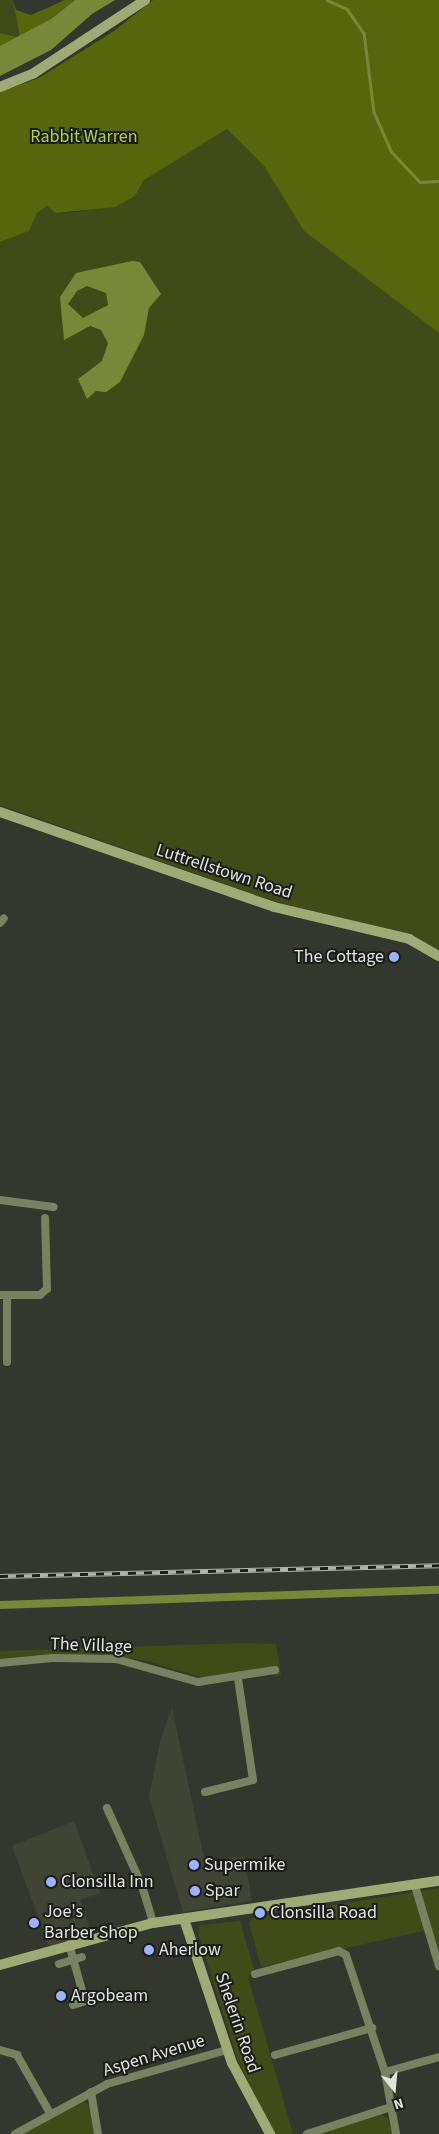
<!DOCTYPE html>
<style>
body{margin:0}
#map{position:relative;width:439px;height:2134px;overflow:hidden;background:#34372d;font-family:"Source Sans 3",sans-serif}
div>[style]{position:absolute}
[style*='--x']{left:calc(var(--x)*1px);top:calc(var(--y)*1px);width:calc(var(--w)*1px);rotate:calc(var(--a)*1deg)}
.built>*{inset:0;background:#404434}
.green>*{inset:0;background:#414b17}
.forest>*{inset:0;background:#57660d}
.water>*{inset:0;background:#788838}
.stream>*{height:2.5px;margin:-1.25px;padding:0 1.25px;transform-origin:1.25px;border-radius:1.25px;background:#788838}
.canal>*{height:8px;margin:-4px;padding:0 4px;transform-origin:4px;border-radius:4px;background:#788838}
.street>*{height:8px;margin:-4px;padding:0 4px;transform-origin:4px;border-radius:4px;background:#798160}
.secondary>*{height:10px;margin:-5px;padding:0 5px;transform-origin:5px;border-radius:5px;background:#9eab77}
.rail>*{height:4.5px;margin-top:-2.25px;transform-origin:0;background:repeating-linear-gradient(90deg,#1c1d19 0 8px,#b0b2ab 0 16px);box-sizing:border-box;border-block:1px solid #b0b2ab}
.dots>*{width:14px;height:14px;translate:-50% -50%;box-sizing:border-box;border:2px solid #1c1d19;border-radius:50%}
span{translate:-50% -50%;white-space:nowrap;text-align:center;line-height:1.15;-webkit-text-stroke:4px #1c1d19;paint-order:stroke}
.park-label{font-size:18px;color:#b6cc5f}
.street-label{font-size:18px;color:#e1e3dd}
.poi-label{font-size:18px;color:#e1e3dd}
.right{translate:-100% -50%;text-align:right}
.left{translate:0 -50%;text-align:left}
.north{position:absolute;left:369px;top:2064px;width:50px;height:50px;-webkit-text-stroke:4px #1c1d19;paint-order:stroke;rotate:163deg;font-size:14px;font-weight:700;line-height:20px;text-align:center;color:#e1e3dd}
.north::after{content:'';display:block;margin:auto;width:18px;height:22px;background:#e1e3dd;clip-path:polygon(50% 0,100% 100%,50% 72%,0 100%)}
</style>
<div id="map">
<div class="built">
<div style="clip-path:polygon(172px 1707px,205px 1863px,244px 1856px,252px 1901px,183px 1912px,149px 1797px,160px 1742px)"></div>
<div style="clip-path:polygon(74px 1821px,100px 1893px,80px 1900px,92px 1934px,49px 1946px,12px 1846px)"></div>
</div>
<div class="green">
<div style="clip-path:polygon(0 0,13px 0,20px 38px,0 46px)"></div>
<div style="clip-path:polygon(227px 129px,264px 166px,304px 231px,439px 333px,439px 950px,400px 932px,279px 903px,0 805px,0 242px,29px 231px,37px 213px,47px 206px,56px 213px,79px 212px,135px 196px,144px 180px)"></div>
<div style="clip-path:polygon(243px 1643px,276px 1644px,281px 1675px,275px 1676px,277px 1667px,204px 1678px,147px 1661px,101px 1654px,0 1661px,0 1651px)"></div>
<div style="clip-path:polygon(439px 1888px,439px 1950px,432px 1929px,261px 1967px,249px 1923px,252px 1918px)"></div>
<div style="clip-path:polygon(240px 1921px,254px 1969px,248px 1977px,293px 2134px,275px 2134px,265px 2119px,238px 2061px,198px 1933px,200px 1925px)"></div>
<div style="clip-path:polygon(82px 2102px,87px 2103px,92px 2113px,95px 2134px,21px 2134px)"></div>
<div style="clip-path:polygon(379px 2114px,388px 2118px,392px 2134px,319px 2134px)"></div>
</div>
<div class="forest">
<div style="clip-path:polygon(13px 0,16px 10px,31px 15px,65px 0,75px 0,51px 19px,20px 38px,0 46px,0 33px,20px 38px)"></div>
<div style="clip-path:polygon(153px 0,439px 0,439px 333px,304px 231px,264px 166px,227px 129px,144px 180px,135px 196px,115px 207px,56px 213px,47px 206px,37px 213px,29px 231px,0 242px,0 92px,39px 78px,114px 31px)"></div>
</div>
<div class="water">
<div style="clip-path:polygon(75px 0,115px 0,92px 14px,51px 50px,0 76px,0 46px,51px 19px)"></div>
<div style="clip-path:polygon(evenodd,132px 261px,140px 262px,161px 294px,149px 308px,144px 335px,120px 382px,106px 392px,96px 391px,87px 399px,78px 379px,102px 361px,108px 343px,101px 330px,90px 326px,64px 340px,60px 297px,76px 273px,132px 261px,87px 286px,106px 293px,108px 305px,83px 318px,68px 304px,77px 291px,87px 286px)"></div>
</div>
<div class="stream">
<div style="--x:327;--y:0;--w:22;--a:24"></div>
<div style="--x:347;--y:9;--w:29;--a:55"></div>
<div style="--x:364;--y:33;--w:80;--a:82.8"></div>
<div style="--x:374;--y:112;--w:43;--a:66.4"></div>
<div style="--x:391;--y:151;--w:42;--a:46.9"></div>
<div style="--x:420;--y:182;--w:17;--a:-3"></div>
</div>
<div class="canal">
<div style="--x:0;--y:1605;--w:439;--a:-2"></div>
</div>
<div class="street">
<div style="--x:0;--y:923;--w:6;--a:-51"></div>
<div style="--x:0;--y:1200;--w:54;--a:7.4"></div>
<div style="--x:0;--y:1295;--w:40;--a:0"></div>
<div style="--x:40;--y:1295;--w:9;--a:-41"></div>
<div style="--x:47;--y:1289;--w:71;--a:-91.6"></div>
<div style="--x:7;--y:1295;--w:67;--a:90"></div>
<div style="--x:0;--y:1663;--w:53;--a:-5.4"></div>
<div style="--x:53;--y:1658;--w:63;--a:0.9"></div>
<div style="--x:116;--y:1659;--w:85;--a:15.7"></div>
<div style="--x:198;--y:1682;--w:78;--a:-8.9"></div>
<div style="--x:205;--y:1792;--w:49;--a:-14"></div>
<div style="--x:253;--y:1780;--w:102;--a:-98.4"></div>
<div style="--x:107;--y:1808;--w:85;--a:65.8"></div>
<div style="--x:142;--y:1886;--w:39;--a:73"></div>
<div style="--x:415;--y:1886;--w:84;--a:73.3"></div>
<div style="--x:69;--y:1944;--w:59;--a:74.3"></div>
<div style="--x:59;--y:1964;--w:24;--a:-17"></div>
<div style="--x:255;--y:1974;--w:87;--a:-15.3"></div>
<div style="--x:339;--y:1951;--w:8;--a:30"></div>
<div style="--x:346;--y:1955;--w:123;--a:71.6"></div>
<div style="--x:385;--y:2072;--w:63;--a:79.9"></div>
<div style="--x:73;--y:2005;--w:24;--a:-17"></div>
<div style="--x:0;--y:2050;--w:18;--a:16"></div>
<div style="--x:17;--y:2055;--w:67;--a:60.4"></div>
<div style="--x:275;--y:2055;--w:101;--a:-15.6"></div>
<div style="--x:385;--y:2072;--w:56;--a:-15.5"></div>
<div style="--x:91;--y:2092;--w:43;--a:80.5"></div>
<div style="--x:15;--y:2134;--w:105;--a:-28.5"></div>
<div style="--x:107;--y:2084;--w:124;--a:-15.9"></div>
<div style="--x:307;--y:2134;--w:88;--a:-17.8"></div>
</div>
<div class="secondary">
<div style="--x:0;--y:87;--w:37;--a:-22"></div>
<div style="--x:34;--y:73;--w:133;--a:-33.3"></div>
<div style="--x:0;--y:812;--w:290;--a:19.1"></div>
<div style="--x:274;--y:907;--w:139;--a:13.3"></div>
<div style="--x:409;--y:939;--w:34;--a:30"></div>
<div style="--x:184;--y:1919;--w:152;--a:71.6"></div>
<div style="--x:232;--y:2063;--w:81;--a:61.8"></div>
<div style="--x:0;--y:1965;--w:159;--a:-15.4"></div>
<div style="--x:153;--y:1923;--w:289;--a:-8.4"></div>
</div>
<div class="rail">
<div style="--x:0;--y:1576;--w:439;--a:-1.4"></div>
</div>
<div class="dots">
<div style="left:394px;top:957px;background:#9bb4fd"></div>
<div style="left:194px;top:1865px;background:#9bb4fd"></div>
<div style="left:51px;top:1882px;background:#9bb4fd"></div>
<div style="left:195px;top:1891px;background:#9bb4fd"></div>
<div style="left:260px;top:1913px;background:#9bb4fd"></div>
<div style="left:34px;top:1923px;background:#9bb4fd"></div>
<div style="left:149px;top:1950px;background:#9bb4fd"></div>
<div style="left:61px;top:1996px;background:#9bb4fd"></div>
</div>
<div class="park-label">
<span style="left:84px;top:137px">Rabbit Warren</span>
</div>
<div class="street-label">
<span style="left:224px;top:872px;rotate:18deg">Luttrellstown Road</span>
<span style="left:91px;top:1646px;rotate:2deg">The Village</span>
<span style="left:237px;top:2023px;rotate:71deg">Shelerin Road</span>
<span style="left:154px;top:2056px;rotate:-17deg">Aspen Avenue</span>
</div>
<div class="poi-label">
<span class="right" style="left:384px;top:957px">The Cottage</span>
<span class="left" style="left:204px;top:1865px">Supermike</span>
<span class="left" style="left:61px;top:1882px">Clonsilla Inn</span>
<span class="left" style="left:205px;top:1891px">Spar</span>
<span class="left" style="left:44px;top:1923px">Joe's<br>Barber Shop</span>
<span class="left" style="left:270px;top:1913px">Clonsilla Road</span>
<span class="left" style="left:159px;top:1950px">Aherlow</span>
<span class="left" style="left:71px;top:1996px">Argobeam</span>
</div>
<div class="north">N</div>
</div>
